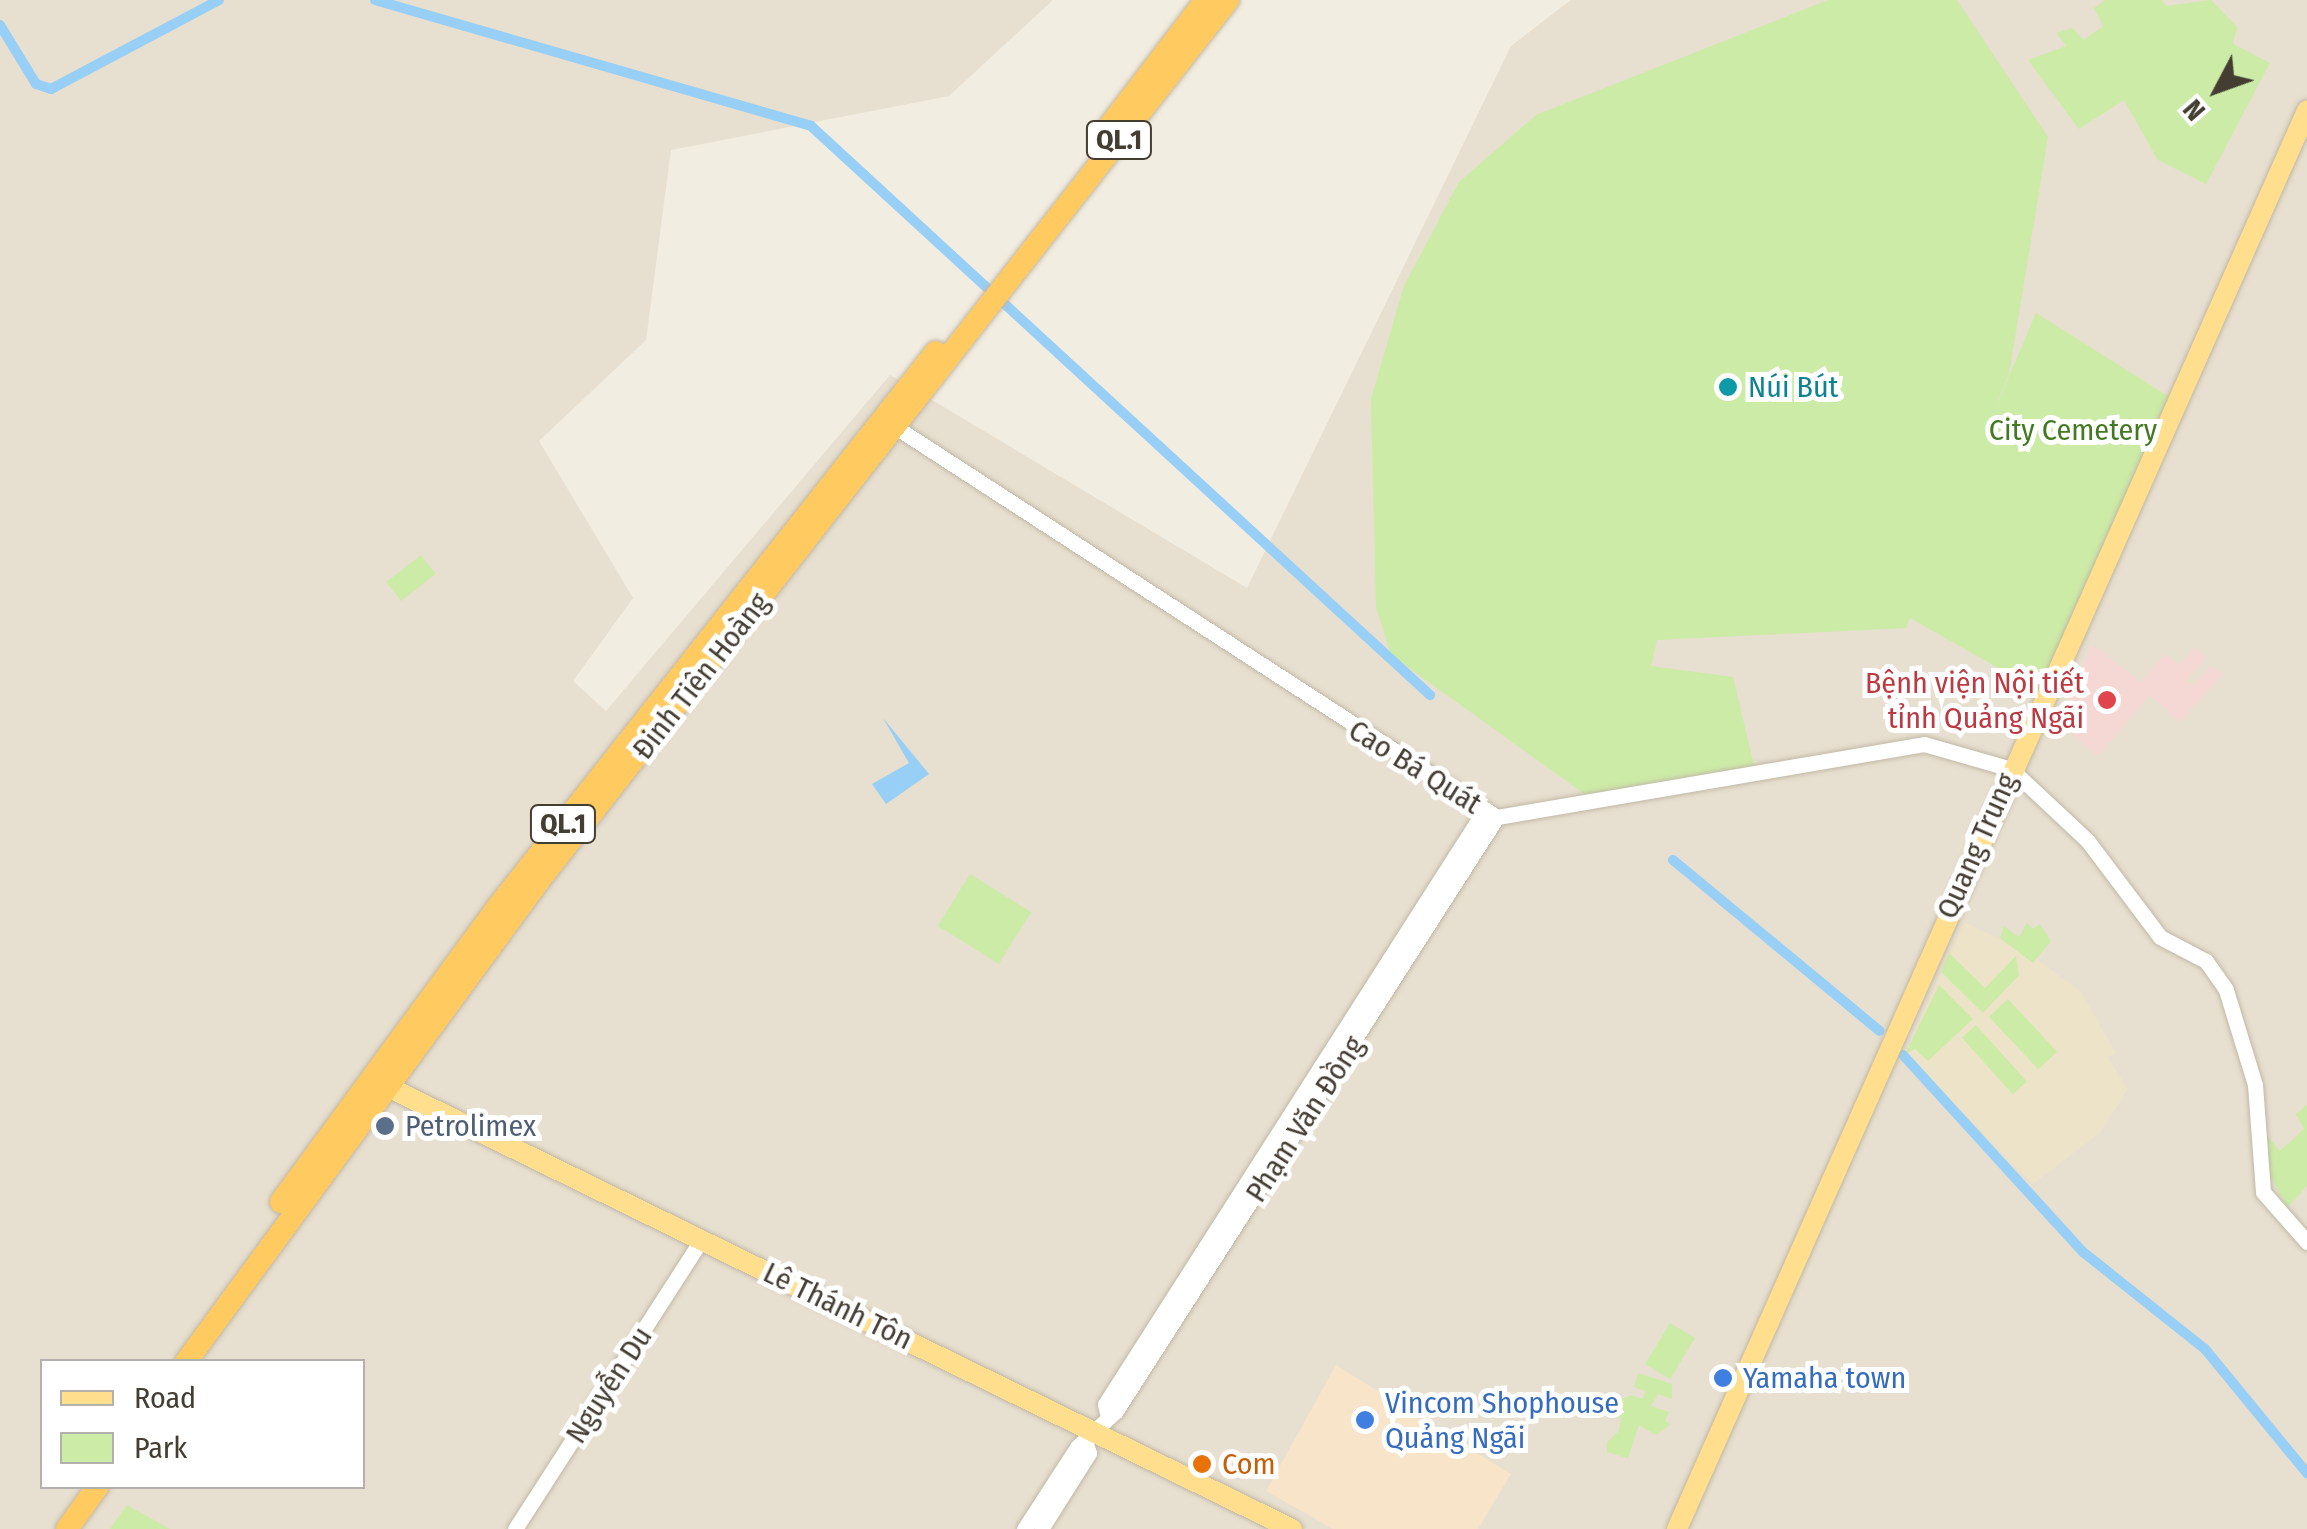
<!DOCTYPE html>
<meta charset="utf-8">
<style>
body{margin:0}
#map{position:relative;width:2307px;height:1529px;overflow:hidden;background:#f2ede1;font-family:"Fira Sans Condensed",sans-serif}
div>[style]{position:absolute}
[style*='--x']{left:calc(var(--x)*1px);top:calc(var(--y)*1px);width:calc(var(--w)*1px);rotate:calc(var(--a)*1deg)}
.residential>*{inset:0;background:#e7dfcf}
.commercial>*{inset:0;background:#f7e4c9}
.education>*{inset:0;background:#ede3c9}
.medical>*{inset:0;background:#f5d7d3}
.green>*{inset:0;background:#cceba6;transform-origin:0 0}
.water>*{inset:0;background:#97cff6}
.canal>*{height:10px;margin:-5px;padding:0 5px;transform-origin:5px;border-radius:5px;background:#97cff6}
.roads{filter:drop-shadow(0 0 2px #c1b8a6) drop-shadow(0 0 2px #c1b8a6)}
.minor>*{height:15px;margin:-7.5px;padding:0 7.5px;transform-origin:7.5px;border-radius:7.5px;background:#fff}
.major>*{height:20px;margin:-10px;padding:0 10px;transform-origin:10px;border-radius:10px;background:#ffdf8e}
.highway>*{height:22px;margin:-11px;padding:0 11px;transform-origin:11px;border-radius:11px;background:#ffca60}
.dots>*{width:28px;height:28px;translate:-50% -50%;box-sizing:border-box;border:5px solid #fff;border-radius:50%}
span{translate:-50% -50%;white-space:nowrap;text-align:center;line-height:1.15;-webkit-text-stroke:10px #fff;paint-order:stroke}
.shield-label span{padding:2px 8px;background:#fff;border:2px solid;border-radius:8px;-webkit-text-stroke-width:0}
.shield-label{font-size:28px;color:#443d32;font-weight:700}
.culture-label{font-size:30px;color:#0d838f}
.left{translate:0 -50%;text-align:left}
.park-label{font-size:30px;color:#437a21}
.street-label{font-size:30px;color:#443d32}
.health-label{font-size:30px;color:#be3a42}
.right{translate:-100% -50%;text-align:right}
.service-label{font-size:30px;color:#4e5e75}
.shop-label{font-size:30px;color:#366cbe}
.food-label{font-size:30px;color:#c56008}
.legend{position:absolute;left:40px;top:1359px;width:325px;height:130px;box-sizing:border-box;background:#fff;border:2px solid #b4b1ad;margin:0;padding:12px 18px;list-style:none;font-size:30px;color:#443d32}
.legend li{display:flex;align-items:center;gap:20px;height:50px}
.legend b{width:50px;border:2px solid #b4b1ad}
.north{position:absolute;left:2167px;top:40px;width:100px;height:100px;-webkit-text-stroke:8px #fff;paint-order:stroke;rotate:229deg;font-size:28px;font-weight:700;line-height:40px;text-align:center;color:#443d32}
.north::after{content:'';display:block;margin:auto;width:35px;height:45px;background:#443d32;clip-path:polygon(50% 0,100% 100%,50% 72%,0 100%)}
</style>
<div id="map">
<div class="residential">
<div style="clip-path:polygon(evenodd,0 0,1053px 0,949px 96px,671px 150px,646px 340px,539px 441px,633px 598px,573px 681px,606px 711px,890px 375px,1247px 588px,1511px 46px,1571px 0,2307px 0,2307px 1529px,0 1529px,0 0,42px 1362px,362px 1362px,362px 1486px,42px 1486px,42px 1362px)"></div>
</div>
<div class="commercial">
<div style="clip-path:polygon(1336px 1365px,1511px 1474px,1478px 1529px,1333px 1529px,1266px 1491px)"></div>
</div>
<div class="education">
<div style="clip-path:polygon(1964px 922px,2028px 953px,2081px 992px,2116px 1053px,2108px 1058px,2128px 1089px,2101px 1132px,2033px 1184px,1905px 1054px)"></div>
</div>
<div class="medical">
<div style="clip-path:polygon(2092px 644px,2141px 682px,2165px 654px,2179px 665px,2195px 647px,2206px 657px,2186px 681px,2193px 685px,2211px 666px,2222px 674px,2181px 722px,2150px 695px,2098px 756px,2059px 723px)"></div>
</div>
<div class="green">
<div style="clip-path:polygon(1828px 0,1957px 0,2048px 137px,2009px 374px,1984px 435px,2036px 313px,2174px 400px,2039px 691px,1910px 618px,1906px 628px,1657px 640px,1651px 666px,1733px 677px,1756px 774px,1590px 798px,1391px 655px,1376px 607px,1371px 399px,1404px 286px,1459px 182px,1536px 115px)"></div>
<div style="clip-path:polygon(2105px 0,2162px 0,2166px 6px,2211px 0,2237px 27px,2233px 44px,2270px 63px,2206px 184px,2158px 160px,2124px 100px,2079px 129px,2028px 60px,2066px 46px,2057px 33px,2072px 28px,2084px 40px,2103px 26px,2094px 8px)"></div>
<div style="left:421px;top:555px;width:24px;height:44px;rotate:52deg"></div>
<div style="left:970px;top:874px;width:72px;height:61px;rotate:32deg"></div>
<div style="clip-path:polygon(2027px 923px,2033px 929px,2040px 924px,2051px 941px,2033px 963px,2000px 938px,2004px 926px,2019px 937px)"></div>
<div style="clip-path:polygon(1949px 953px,1985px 988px,2016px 956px,2019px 975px,1983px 1013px,1941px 972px)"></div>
<div style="clip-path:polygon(1939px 985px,1973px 1019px,1928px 1061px,1915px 1049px,1905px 1054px)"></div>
<div style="left:2008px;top:999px;width:72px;height:26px;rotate:47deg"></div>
<div style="left:1976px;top:1025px;width:76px;height:19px;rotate:48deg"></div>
<div style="clip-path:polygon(2307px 1105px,2307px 1186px,2287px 1208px,2268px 1171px,2268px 1136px,2280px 1151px,2304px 1129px,2296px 1114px)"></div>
<div style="left:1670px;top:1323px;width:29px;height:48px;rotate:31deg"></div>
<div style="clip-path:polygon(1638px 1373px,1672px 1384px,1672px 1399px,1658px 1394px,1651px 1406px,1669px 1412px,1665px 1421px,1671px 1424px,1656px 1435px,1639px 1425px,1628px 1458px,1607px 1452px,1607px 1442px,1619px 1431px,1621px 1418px,1611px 1417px,1618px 1401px,1631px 1395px,1643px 1399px,1645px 1391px,1634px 1387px)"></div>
<div style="clip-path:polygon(127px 1505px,170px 1529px,110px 1529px)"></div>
</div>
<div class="water">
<div style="clip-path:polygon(883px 718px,929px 774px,886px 804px,872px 784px,909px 763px)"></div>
</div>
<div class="canal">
<div style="--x:375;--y:0;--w:454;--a:16.1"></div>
<div style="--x:811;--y:126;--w:841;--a:42.59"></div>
<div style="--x:0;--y:25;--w:69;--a:58.6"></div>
<div style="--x:36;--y:84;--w:16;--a:18"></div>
<div style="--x:51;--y:89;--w:190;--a:-27.9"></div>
<div style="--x:1673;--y:860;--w:268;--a:39.6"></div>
<div style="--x:1903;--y:1055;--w:267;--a:47.6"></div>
<div style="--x:2083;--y:1252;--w:156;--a:38.5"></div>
<div style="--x:2205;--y:1349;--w:161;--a:50.6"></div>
</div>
<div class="roads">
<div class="minor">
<div style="--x:897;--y:428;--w:715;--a:32.96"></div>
<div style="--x:1497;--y:817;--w:433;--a:-9.7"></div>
<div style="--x:1924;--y:744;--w:91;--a:16"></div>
<div style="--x:2011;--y:769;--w:104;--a:43.1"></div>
<div style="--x:2087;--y:840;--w:121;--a:53"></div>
<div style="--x:2160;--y:937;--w:52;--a:27.6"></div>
<div style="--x:2206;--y:961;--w:35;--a:55"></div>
<div style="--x:2226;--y:990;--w:99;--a:73"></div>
<div style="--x:2255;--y:1085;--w:107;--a:85.7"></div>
<div style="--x:2263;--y:1192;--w:67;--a:48.7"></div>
<div style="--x:1107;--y:1413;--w:9;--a:-103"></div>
<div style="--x:1105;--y:1404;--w:704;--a:-57.42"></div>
<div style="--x:515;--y:1529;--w:344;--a:-57.2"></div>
<div style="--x:1024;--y:1529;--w:98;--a:-57.1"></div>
<div style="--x:1077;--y:1447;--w:53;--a:-42.7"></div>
<div style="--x:1116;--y:1411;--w:706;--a:-57.32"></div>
<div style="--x:1041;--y:1529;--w:90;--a:-57.7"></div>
<div style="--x:1089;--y:1453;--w:9;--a:-108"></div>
</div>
<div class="major">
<div style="--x:384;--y:1085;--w:1011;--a:26.06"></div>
<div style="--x:1677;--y:1529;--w:1552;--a:-66.05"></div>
</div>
<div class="highway">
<div style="--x:1105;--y:132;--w:166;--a:-52.6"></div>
<div style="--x:281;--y:1202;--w:365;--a:-53.7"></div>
<div style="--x:497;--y:908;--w:708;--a:-51.71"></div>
<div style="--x:186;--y:1362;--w:600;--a:-53.74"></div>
<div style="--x:541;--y:878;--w:1115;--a:-51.96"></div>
<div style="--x:67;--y:1529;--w:53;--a:-54.2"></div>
</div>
</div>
<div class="dots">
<div style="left:1728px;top:387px;background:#0f9aa8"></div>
<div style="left:2107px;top:700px;background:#e0444e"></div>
<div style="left:385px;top:1126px;background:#5c6f8a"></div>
<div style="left:1723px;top:1378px;background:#3f7fe0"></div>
<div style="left:1365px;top:1420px;background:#3f7fe0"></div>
<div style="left:1202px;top:1464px;background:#e8710a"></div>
</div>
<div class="shield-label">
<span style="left:1119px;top:140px">QL.1</span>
<span style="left:563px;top:824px">QL.1</span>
</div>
<div class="culture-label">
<span class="left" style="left:1748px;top:387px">Núi Bút</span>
</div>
<div class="park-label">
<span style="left:2073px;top:430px">City Cemetery</span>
</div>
<div class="street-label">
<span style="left:701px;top:676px;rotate:-52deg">Đinh Tiên Hoàng</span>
<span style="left:1415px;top:767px;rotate:32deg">Cao Bá Quát</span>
<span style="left:1977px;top:846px;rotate:-66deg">Quang Trung</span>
<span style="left:1305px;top:1119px;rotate:-57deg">Phạm Văn Đồng</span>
<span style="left:838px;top:1306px;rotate:26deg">Lê Thánh Tôn</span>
<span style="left:609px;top:1385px;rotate:-57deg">Nguyễn Du</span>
</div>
<div class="health-label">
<span class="right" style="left:2084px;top:700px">Bệnh viện Nội tiết<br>tỉnh Quảng Ngãi</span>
</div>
<div class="service-label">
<span class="left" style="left:405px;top:1126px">Petrolimex</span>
</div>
<div class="shop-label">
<span class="left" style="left:1743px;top:1378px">Yamaha town</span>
<span class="left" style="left:1385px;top:1420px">Vincom Shophouse<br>Quảng Ngãi</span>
</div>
<div class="food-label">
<span class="left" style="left:1222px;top:1464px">Com</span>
</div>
<ul class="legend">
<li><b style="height:12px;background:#ffdf8e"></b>Road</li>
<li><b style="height:28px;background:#cceba6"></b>Park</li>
</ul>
<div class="north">N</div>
</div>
